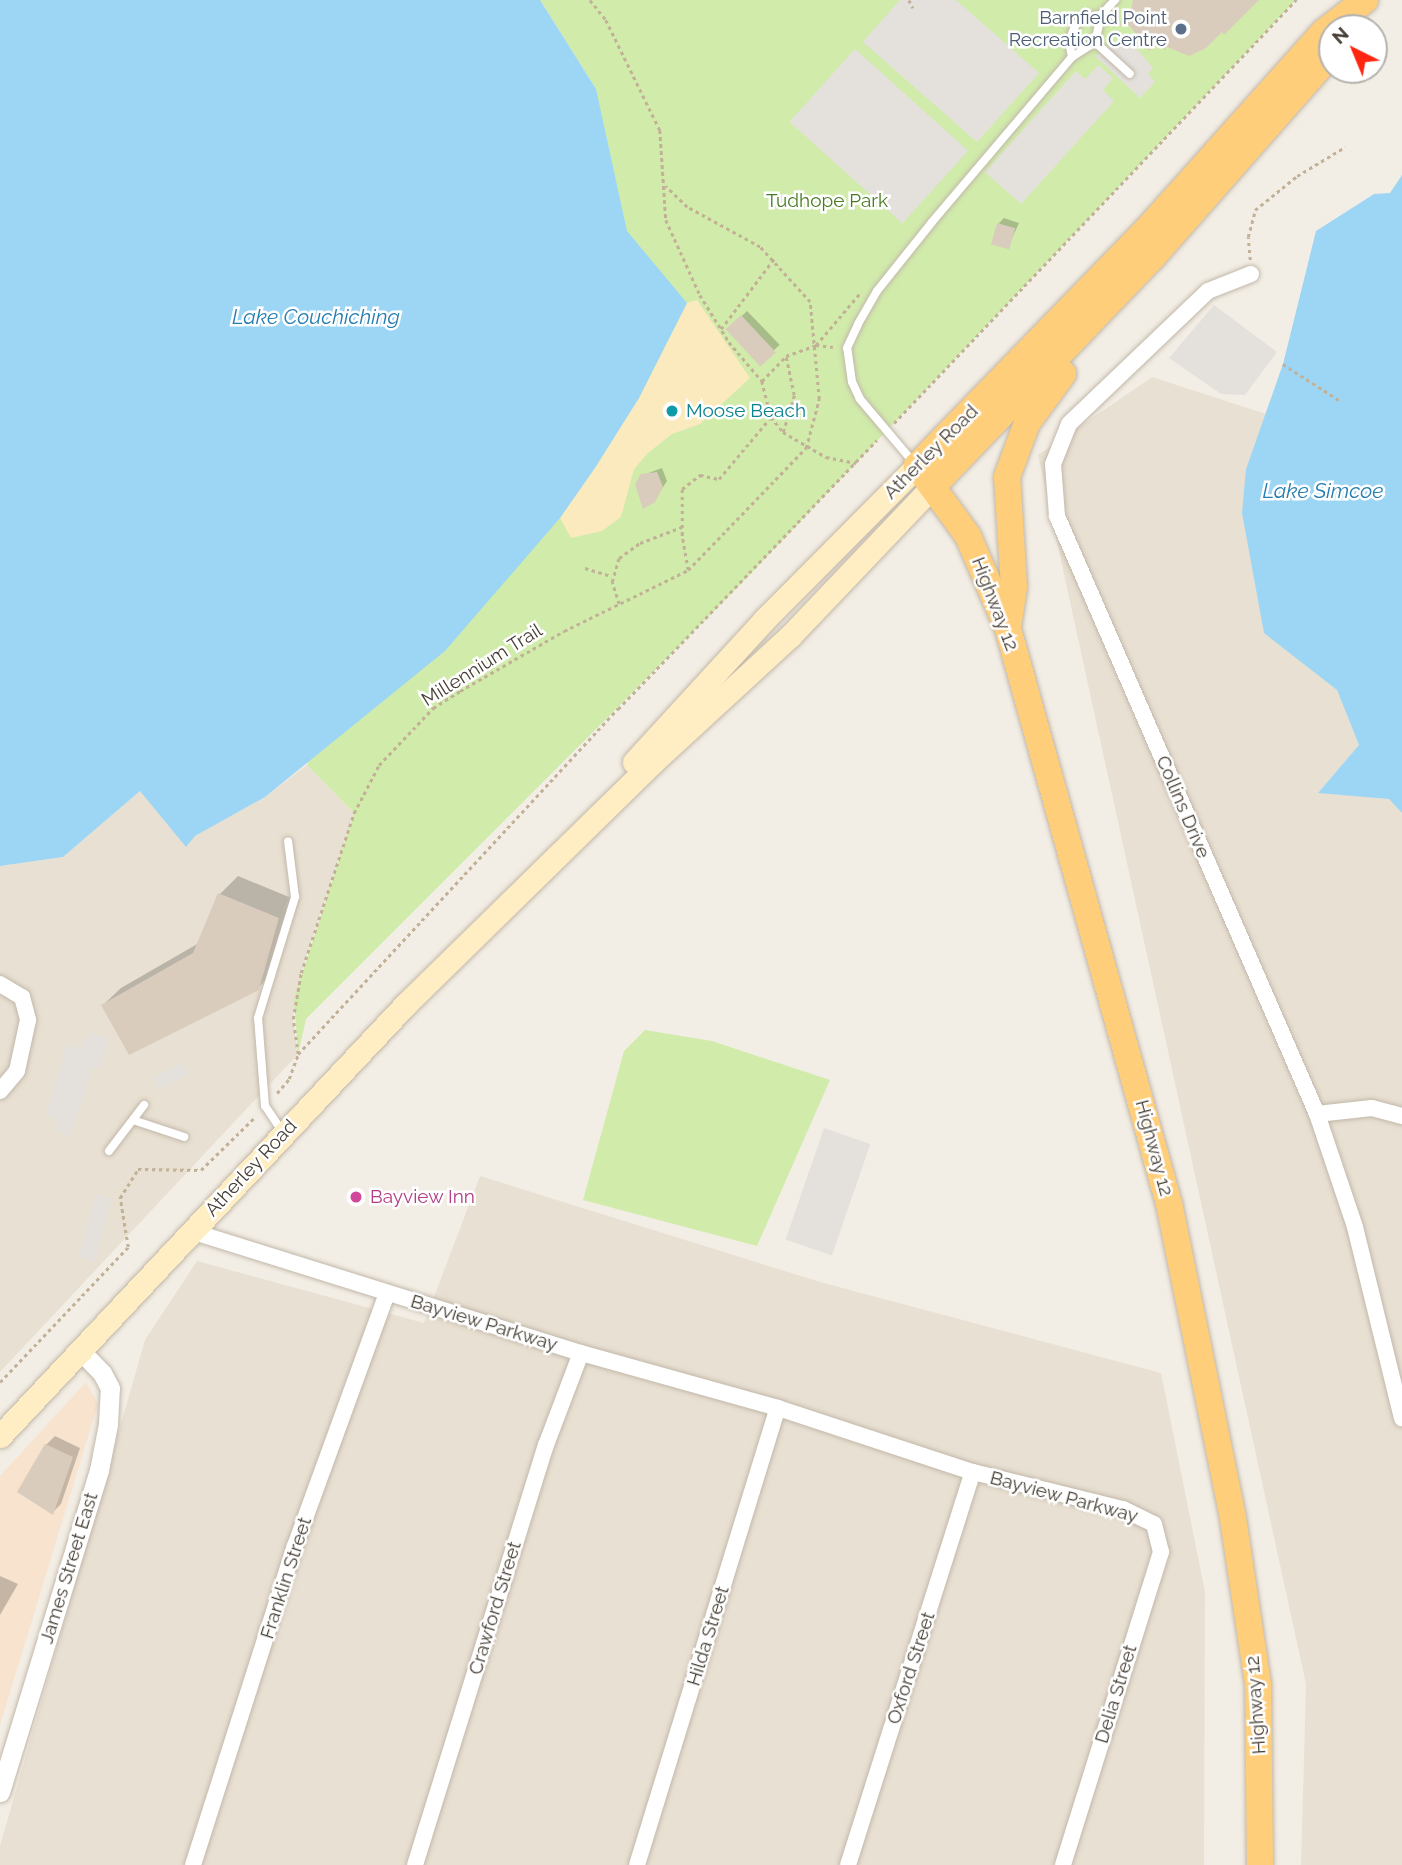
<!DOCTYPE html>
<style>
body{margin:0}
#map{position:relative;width:1402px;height:1865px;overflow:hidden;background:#f3eee5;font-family:Raleway,sans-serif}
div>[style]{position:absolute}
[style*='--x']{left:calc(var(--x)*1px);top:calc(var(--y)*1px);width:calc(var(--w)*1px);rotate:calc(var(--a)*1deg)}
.residential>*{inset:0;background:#e8e0d2}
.commercial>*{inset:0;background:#f7e3ce}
.green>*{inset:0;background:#d1ebab}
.sand>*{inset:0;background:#fbeabe}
.parking>*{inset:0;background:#e4e1dd;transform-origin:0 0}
.water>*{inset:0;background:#9dd6f4}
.shadow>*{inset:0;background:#0003;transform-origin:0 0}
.building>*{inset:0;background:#d9ccbc;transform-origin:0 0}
.path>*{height:2.5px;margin-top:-1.25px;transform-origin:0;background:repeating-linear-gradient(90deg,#c2b097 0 3.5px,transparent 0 7px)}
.roads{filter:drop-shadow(0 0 2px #c2b8aa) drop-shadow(0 0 2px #c2b8aa)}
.service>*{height:8px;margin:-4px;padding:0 4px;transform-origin:4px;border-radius:4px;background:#fff}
.minor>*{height:16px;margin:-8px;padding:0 8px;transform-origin:8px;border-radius:8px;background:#fff}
.tertiary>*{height:19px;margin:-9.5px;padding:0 9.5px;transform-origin:9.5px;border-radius:9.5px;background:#fff}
.secondary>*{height:23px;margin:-11.5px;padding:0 11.5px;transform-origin:11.5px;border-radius:11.5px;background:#ffedc3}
.trunk>*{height:26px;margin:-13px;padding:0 13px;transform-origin:13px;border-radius:13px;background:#ffce7b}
.dots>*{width:19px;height:19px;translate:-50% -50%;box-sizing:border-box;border:4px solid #fff;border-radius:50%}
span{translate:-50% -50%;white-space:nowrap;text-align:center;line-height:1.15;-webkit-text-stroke:5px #fff;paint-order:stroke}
.service-label{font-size:19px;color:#4e5e75}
.right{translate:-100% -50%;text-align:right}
.park-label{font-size:19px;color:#4a7b24}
.culture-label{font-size:19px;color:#0d838f}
.left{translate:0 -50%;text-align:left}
.street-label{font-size:19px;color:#463e34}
.hotel-label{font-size:19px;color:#b23c85}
.water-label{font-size:21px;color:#267db0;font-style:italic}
.north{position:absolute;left:1318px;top:14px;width:70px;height:70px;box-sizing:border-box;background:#fff;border:2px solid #b5b2ae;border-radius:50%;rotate:317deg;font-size:19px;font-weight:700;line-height:28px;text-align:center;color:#463e34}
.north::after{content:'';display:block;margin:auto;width:24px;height:32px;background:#ff2610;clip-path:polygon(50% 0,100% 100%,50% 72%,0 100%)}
</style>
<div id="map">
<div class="residential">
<div style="clip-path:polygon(1152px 377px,1266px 414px,1246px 469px,1264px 632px,1337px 690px,1359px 745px,1319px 792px,1389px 799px,1402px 813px,1402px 1865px,1301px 1865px,1306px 1684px,1038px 455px)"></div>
<div style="clip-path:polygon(307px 765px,354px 813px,301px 973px,293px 1019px,298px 1054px,0 1372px,0 866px,63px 857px,140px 791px,195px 836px,265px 797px)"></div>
<div style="clip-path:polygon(480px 1176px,820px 1282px,1161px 1373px,1205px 1592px,1204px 1865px,0 1865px,0 1846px,145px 1340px,197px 1261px,424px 1323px)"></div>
</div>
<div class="commercial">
<div style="clip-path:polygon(86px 1382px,98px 1404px,0 1725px,0 1476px)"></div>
</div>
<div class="green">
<div style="clip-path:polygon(540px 0,1296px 0,740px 585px,306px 1019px,298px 1054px,294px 999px,354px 813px,307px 765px,457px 402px,596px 89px)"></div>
<div style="clip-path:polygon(645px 1030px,712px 1041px,830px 1080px,757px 1246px,583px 1200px,624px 1051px)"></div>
</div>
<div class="sand">
<div style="clip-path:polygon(697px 300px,750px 378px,700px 424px,672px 434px,648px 453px,634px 469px,621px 517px,602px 531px,571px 538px,560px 518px,639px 398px,687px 303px)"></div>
</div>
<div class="parking">
<div style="clip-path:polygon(900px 0,956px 0,1039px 73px,977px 142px,863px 42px)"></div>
<div style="clip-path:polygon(1125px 35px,1153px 68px,1148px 74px,1155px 82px,1140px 98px,1095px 56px)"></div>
<div style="left:855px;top:49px;width:152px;height:98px;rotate:42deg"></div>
<div style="clip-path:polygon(1098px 65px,1113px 78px,1103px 90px,1114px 101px,1021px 204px,985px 172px,1076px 71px,1085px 79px)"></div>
<div style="clip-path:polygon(1214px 305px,1277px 352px,1245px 395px,1221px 394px,1169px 358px)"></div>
<div style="clip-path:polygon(88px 1032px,109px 1039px,99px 1068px,93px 1067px,70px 1137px,55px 1131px,57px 1120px,46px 1116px,67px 1044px,81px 1049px)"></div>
<div style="left:182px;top:1063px;width:13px;height:33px;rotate:63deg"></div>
<div style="left:824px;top:1128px;width:49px;height:118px;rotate:19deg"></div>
<div style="left:96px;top:1194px;width:16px;height:66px;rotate:15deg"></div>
</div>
<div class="water">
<div style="clip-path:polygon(0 0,540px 0,596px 89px,627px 231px,687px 303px,639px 398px,595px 468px,560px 518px,445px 651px,265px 797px,195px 836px,186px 847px,140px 791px,63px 857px,0 866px)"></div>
<div style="clip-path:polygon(1402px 175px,1402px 813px,1389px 799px,1318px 793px,1359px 745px,1337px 690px,1264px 633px,1242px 513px,1246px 469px,1283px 364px,1316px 231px,1374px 194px,1390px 193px)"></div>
</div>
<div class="shadow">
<div style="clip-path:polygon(1004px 218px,1019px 223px,1008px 247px,999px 223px)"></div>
<div style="left:747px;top:311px;width:47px;height:26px;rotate:46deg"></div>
<div style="clip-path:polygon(662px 468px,667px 481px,654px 501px,643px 475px)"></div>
<div style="clip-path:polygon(238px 876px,296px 900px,276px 970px,258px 988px,103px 1005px,121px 988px,199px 943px,220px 894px)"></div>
<div style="clip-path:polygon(55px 1436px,80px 1448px,61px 1504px,53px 1512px,46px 1445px)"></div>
<div style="clip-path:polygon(0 1576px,18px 1584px,0 1615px)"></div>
</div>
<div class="building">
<div style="clip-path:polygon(1133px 0,1259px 0,1224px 35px,1222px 32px,1206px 48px,1189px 56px,1167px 47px,1164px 50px,1157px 42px,1149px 51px,1129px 25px,1120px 26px,1123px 9px,1131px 10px)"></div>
<div style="left:997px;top:223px;width:19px;height:22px;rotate:16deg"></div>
<div style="left:741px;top:315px;width:51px;height:21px;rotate:47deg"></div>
<div style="clip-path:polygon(657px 472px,663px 487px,655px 502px,643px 509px,635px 484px,641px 474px)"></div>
<div style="clip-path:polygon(218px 893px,279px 918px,259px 990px,129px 1055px,101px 1005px,193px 953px)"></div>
<div style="clip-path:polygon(45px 1444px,73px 1457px,53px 1515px,17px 1492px)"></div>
</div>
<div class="path">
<div style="--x:590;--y:0;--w:26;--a:51"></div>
<div style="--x:606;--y:20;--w:123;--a:63.9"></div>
<div style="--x:660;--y:130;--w:90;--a:86.2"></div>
<div style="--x:666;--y:220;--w:82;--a:65.6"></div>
<div style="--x:700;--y:295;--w:55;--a:58.3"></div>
<div style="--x:729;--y:342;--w:51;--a:49.8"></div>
<div style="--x:762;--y:381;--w:37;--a:76"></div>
<div style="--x:771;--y:417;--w:19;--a:51"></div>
<div style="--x:783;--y:432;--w:50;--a:30.2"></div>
<div style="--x:826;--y:457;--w:31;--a:11"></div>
<div style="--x:909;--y:0;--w:9;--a:63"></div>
<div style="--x:1250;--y:260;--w:23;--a:-95"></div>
<div style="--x:1248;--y:237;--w:28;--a:-75"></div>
<div style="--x:1255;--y:210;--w:54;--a:-39"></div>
<div style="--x:1297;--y:176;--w:56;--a:-31.1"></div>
<div style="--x:721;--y:329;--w:88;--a:-52.9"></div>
<div style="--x:816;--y:345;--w:70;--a:-49.7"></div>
<div style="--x:1283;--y:364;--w:67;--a:32.7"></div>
<div style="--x:762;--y:381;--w:35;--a:-46"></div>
<div style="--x:786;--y:356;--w:32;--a:-20"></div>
<div style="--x:816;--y:345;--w:17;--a:7"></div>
<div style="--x:894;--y:423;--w:584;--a:-46.46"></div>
<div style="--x:783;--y:432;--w:39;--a:-73"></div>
<div style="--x:794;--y:395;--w:39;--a:-102"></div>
<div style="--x:585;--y:568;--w:28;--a:17"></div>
<div style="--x:688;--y:570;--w:36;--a:-100"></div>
<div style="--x:682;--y:535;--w:46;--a:-90"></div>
<div style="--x:682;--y:489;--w:23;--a:-38"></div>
<div style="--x:700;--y:475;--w:19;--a:12"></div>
<div style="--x:719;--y:479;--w:81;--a:-50"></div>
<div style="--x:619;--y:604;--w:23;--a:-108"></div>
<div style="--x:612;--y:582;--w:25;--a:-74"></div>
<div style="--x:619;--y:558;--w:26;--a:-36"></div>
<div style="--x:640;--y:543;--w:45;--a:-20.9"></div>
<div style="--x:298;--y:1054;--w:471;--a:-47.2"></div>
<div style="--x:618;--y:709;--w:373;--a:-46.1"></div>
<div style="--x:277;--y:1093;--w:18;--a:-49"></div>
<div style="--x:289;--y:1079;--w:27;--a:-70"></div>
<div style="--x:298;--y:1054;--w:35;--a:-98"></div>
<div style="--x:293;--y:1019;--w:47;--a:-80.1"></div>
<div style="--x:301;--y:973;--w:169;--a:-71.7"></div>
<div style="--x:354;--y:813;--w:54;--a:-62.5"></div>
<div style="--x:379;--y:765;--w:79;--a:-46.5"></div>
<div style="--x:433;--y:708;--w:32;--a:-32"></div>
<div style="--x:460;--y:691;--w:120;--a:-30"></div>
<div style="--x:564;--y:631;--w:138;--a:-26.2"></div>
<div style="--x:688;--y:570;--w:170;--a:-46"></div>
<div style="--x:806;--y:448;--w:51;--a:-75.1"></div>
<div style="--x:819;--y:399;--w:97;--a:-95.3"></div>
<div style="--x:810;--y:302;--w:74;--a:-132.3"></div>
<div style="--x:760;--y:247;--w:83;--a:-151.3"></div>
<div style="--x:687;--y:207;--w:30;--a:-136"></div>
<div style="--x:0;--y:1382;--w:186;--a:-46.5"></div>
<div style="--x:128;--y:1247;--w:50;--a:-99.3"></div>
<div style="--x:120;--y:1198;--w:34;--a:-58"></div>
<div style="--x:138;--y:1169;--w:63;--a:0.9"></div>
<div style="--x:201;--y:1170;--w:77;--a:-44.5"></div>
</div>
<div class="roads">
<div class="service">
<div style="--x:1095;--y:42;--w:47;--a:42.4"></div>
<div style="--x:1072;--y:57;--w:27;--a:-33"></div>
<div style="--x:1095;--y:42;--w:28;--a:-77"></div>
<div style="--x:914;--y:463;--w:84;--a:-130.2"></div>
<div style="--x:860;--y:399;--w:19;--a:-115"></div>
<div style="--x:852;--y:382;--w:34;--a:-98"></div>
<div style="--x:847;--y:348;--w:26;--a:-65"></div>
<div style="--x:858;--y:324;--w:38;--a:-60"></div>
<div style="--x:877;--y:291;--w:88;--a:-51.4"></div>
<div style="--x:932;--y:222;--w:216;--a:-49.7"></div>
<div style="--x:1072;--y:57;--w:16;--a:-101"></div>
<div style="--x:1069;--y:41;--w:16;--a:-68"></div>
<div style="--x:1075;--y:26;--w:11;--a:-49"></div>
<div style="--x:1082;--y:18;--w:19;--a:-9"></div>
<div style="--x:1101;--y:15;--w:21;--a:-47"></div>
<div style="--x:133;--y:1120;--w:54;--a:18.4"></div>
<div style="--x:282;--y:1131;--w:30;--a:-124"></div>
<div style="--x:265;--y:1106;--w:88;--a:-94.5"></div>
<div style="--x:258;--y:1018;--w:127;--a:-73"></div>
<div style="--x:295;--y:897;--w:56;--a:-97.1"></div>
<div style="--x:109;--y:1151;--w:58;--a:-52.7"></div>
</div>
<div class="minor">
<div style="--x:1251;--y:274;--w:46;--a:158.4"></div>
<div style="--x:1208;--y:291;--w:192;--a:136.3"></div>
<div style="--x:1069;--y:424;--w:43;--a:111.8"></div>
<div style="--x:1053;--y:464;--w:52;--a:85.6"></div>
<div style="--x:1057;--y:516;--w:652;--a:66.5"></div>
<div style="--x:1317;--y:1114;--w:119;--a:71.4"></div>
<div style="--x:1355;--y:1227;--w:197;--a:76.2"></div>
<div style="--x:0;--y:984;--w:26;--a:31"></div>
<div style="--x:22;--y:997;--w:24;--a:75"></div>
<div style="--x:28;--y:1020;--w:52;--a:102.2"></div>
<div style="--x:17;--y:1071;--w:26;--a:130"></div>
<div style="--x:1317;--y:1114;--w:55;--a:-6.2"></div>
<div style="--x:1372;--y:1108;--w:31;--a:15"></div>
<div style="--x:191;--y:1231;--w:409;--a:17.4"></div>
<div style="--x:581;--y:1353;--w:205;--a:15.6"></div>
<div style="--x:778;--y:1408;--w:205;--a:18.2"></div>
<div style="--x:973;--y:1472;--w:154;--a:13.9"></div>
<div style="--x:1123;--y:1509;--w:34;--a:26"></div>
<div style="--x:1154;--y:1524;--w:29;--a:76"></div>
<div style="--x:1161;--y:1552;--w:328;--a:107.4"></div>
<div style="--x:193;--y:1865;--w:335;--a:-72.3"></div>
<div style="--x:295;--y:1546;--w:269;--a:-70"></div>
<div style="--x:415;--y:1865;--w:440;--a:-72.7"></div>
<div style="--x:546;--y:1445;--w:98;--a:-69.2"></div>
<div style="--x:637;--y:1865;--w:478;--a:-72.9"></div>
<div style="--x:848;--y:1865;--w:412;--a:-72.4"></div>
</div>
<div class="tertiary">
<div style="--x:0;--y:1792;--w:337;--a:-72.9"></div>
<div style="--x:99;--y:1470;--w:47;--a:-78.9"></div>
<div style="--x:108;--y:1424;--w:36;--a:-87"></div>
<div style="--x:110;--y:1388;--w:17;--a:-118"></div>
<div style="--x:102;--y:1373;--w:32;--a:-134"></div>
</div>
<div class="secondary">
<div style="--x:634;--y:762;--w:193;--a:-47.5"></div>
<div style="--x:764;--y:620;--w:217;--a:-45.2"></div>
<div style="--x:0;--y:1436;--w:593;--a:-46.78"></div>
<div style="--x:406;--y:1004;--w:346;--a:-44.4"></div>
<div style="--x:653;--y:762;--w:186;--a:-42.6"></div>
<div style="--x:790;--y:636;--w:207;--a:-46.4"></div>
</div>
<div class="trunk">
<div style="--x:933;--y:486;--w:316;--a:-46.2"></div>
<div style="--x:1152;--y:258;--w:273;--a:-48.7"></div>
<div style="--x:1008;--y:627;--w:40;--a:-81.5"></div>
<div style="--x:1014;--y:587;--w:110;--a:-93.6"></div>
<div style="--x:1007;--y:477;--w:58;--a:-69.7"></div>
<div style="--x:1027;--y:423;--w:61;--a:-53.7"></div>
<div style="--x:1260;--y:1865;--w:181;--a:-90.6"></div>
<div style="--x:1258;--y:1684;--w:168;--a:-98.6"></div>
<div style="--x:1233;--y:1518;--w:320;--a:-101.5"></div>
<div style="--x:1169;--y:1204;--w:597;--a:-105.64"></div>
<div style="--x:1008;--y:629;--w:101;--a:-113.3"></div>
<div style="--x:968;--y:536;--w:87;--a:-126.1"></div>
<div style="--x:917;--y:466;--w:339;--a:-45.8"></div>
<div style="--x:1153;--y:223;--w:256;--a:-48.2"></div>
<div style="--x:1324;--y:32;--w:52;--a:-38"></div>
</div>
</div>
<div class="dots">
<div style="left:1181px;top:29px;background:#5c6f8a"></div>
<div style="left:672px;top:411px;background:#0f9aa8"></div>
<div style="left:356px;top:1197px;background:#d1479c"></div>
</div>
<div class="service-label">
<span class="right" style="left:1167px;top:29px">Barnfield Point<br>Recreation Centre</span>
</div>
<div class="park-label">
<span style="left:827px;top:201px">Tudhope Park</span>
</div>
<div class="culture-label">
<span class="left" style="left:686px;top:411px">Moose Beach</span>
</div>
<div class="street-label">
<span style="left:931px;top:452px;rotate:-45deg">Atherley Road</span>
<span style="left:995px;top:604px;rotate:69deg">Highway 12</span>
<span style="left:482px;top:665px;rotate:-32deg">Millennium Trail</span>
<span style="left:1183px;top:807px;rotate:67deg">Collins Drive</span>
<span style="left:1154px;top:1148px;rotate:75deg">Highway 12</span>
<span style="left:251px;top:1168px;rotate:-47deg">Atherley Road</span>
<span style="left:484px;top:1323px;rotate:17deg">Bayview Parkway</span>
<span style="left:1064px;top:1497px;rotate:15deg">Bayview Parkway</span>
<span style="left:69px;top:1568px;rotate:-73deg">James Street East</span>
<span style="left:286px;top:1578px;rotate:-72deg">Franklin Street</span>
<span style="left:495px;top:1608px;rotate:-73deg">Crawford Street</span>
<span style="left:708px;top:1636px;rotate:-73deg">Hilda Street</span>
<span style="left:911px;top:1668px;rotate:-72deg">Oxford Street</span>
<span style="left:1116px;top:1694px;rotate:-73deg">Delia Street</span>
<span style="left:1256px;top:1705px;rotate:-94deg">Highway 12</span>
</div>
<div class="hotel-label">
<span class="left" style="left:370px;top:1197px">Bayview Inn</span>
</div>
<div class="water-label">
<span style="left:316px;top:317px">Lake Couchiching</span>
<span style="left:1323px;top:491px">Lake Simcoe</span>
</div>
<div class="north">N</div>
</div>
